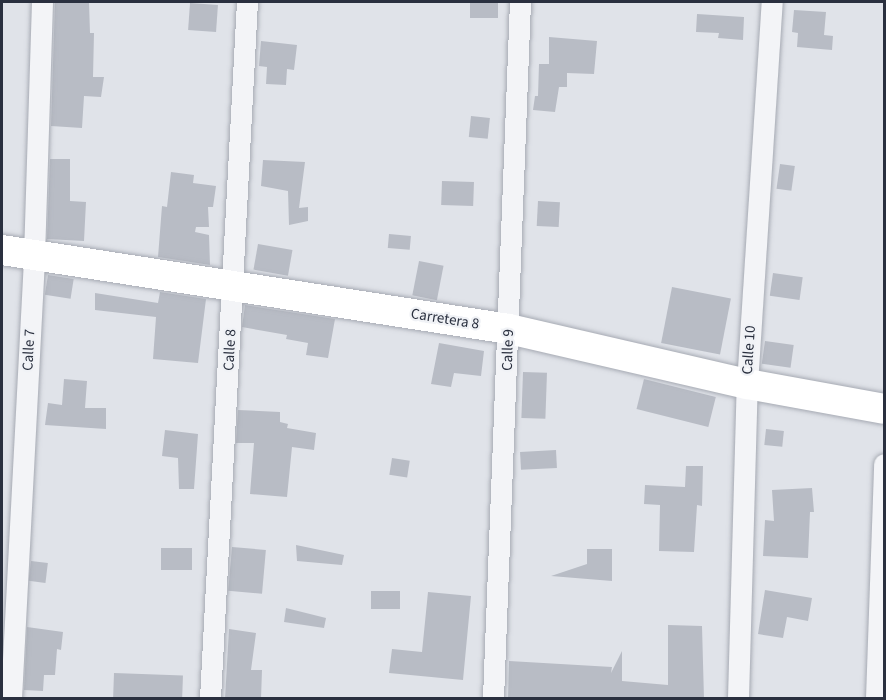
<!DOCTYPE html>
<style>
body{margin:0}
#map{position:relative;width:886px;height:700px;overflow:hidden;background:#e0e3e9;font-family:"Source Sans 3",sans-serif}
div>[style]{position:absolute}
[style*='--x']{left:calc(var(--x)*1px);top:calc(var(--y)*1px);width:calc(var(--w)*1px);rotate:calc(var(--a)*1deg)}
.building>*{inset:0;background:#b8bcc5;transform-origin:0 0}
.roads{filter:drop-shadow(0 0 2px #a6aab3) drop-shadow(0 0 2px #a6aab3)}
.street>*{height:21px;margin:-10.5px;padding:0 10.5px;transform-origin:10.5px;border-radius:10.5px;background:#f3f4f7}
.secondary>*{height:30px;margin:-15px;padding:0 15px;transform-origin:15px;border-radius:15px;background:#fff}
span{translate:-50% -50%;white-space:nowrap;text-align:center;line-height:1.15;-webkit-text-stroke:4.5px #f0f2f6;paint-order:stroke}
.street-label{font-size:15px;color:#2a303f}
.frame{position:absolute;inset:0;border:3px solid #2a303f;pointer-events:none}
</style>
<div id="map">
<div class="building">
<div style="clip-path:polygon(55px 2px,89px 2px,90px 33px,94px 33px,93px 77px,104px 77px,101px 97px,84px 96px,82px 128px,51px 126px)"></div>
<div style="left:190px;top:3px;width:28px;height:27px;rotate:4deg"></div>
<div style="left:498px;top:3px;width:15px;height:28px;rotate:90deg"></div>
<div style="clip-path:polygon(794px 10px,826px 12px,824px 35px,833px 36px,832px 50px,797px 47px,798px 33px,792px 32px)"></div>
<div style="clip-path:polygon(697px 14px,744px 17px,743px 40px,718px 38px,719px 33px,696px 32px)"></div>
<div style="clip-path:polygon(549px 37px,597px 41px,594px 74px,567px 73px,567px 87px,559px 87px,555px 112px,533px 110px,535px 96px,538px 96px,539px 64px,549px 64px)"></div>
<div style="clip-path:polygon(261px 41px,297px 45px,294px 70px,287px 69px,286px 85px,266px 84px,267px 67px,259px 66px)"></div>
<div style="left:471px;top:116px;width:19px;height:21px;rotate:6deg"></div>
<div style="clip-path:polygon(50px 159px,70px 159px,70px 201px,86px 202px,84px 241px,47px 239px)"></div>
<div style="clip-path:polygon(263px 160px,305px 162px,299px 208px,308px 207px,308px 221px,289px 225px,288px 191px,261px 186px)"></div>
<div style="left:780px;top:164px;width:15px;height:25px;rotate:8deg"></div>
<div style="clip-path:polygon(171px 172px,194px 175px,193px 183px,216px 186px,213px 207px,208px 207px,209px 227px,196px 227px,195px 232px,209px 235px,210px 265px,158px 257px,162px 206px,167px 207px)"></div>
<div style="left:442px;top:181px;width:32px;height:24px;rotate:2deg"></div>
<div style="left:538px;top:201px;width:22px;height:25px;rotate:3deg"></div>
<div style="left:389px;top:234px;width:22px;height:14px;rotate:5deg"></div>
<div style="left:258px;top:244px;width:35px;height:26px;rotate:10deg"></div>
<div style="left:419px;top:261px;width:25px;height:35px;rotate:11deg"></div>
<div style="left:773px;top:273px;width:30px;height:23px;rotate:8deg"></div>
<div style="left:48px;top:275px;width:26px;height:20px;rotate:9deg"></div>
<div style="left:672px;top:287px;width:60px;height:57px;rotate:11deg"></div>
<div style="clip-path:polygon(160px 292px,206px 299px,198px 363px,153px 359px,156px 317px,95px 310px,95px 293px,158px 303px)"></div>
<div style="clip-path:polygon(245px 305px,335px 319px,328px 358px,306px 355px,308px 343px,286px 339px,287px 335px,242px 327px)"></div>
<div style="left:765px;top:341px;width:29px;height:23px;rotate:8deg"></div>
<div style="clip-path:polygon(439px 343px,484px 351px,481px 376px,454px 373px,451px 387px,431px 384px)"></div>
<div style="left:523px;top:372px;width:24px;height:46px;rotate:2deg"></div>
<div style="clip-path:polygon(64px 379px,87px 381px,85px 408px,106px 408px,106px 429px,45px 425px,48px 403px,62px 405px)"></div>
<div style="left:644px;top:379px;width:74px;height:31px;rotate:14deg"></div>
<div style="clip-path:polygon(238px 410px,280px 412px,280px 422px,288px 424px,287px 428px,316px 433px,314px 450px,292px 447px,287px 497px,250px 494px,254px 443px,236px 443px)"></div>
<div style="left:766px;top:429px;width:18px;height:16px;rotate:6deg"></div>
<div style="clip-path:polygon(165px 430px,198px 434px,194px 489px,179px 489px,178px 458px,162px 456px)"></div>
<div style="left:556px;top:450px;width:18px;height:36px;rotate:87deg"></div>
<div style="left:392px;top:458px;width:18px;height:17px;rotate:9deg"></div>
<div style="clip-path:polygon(686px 466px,703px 466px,702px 506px,697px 505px,694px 552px,659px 551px,660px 505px,644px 504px,645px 485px,685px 487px)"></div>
<div style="clip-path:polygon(812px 488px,814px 512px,810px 512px,808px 558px,763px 556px,765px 520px,774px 521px,772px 490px)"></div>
<div style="clip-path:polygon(296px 545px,344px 555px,342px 565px,297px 561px)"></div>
<div style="left:232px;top:547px;width:34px;height:44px;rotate:5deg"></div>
<div style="left:161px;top:548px;width:31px;height:22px"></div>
<div style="clip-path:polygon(587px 549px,612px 549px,612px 581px,551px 576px,587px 564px)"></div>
<div style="left:31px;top:561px;width:17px;height:20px;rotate:7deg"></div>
<div style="clip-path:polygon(765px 590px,812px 598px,808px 621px,787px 617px,783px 638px,758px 634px)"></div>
<div style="left:371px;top:591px;width:29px;height:18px"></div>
<div style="clip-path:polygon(428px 592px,471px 596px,463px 680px,389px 673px,392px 649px,422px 652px)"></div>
<div style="clip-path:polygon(286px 608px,326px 618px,324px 628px,284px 622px)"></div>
<div style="clip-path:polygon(668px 625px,702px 626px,704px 699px,508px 699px,509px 661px,612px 667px,611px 673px,622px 651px,622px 681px,668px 685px)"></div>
<div style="clip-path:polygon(27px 627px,63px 632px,61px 650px,57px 649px,55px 675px,44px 675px,43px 691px,24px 690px)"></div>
<div style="clip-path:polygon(229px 629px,256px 633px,251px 670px,262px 670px,261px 699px,225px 699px)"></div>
<div style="left:114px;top:673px;width:69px;height:26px;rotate:2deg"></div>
</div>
<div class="roads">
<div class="street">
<div style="--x:11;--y:698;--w:443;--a:-87"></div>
<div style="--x:34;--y:256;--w:254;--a:-88.2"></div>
<div style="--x:210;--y:698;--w:697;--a:-86.96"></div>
<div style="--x:493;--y:698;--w:697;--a:-87.78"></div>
<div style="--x:738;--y:698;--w:314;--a:-88.4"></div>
<div style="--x:747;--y:384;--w:383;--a:-86.3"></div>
<div style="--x:876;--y:698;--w:234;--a:-88"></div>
</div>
<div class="secondary">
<div style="--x:2;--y:250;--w:513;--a:8.86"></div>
<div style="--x:509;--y:329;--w:244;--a:13"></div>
<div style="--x:747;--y:384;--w:139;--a:10.3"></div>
</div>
</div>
<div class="street-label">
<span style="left:445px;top:319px;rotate:9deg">Carretera 8</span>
<span style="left:29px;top:350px;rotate:-87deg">Calle 7</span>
<span style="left:230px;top:350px;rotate:-87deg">Calle 8</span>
<span style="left:508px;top:350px;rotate:-88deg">Calle 9</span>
<span style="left:749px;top:350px;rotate:-86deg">Calle 10</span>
</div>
<div class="frame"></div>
</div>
